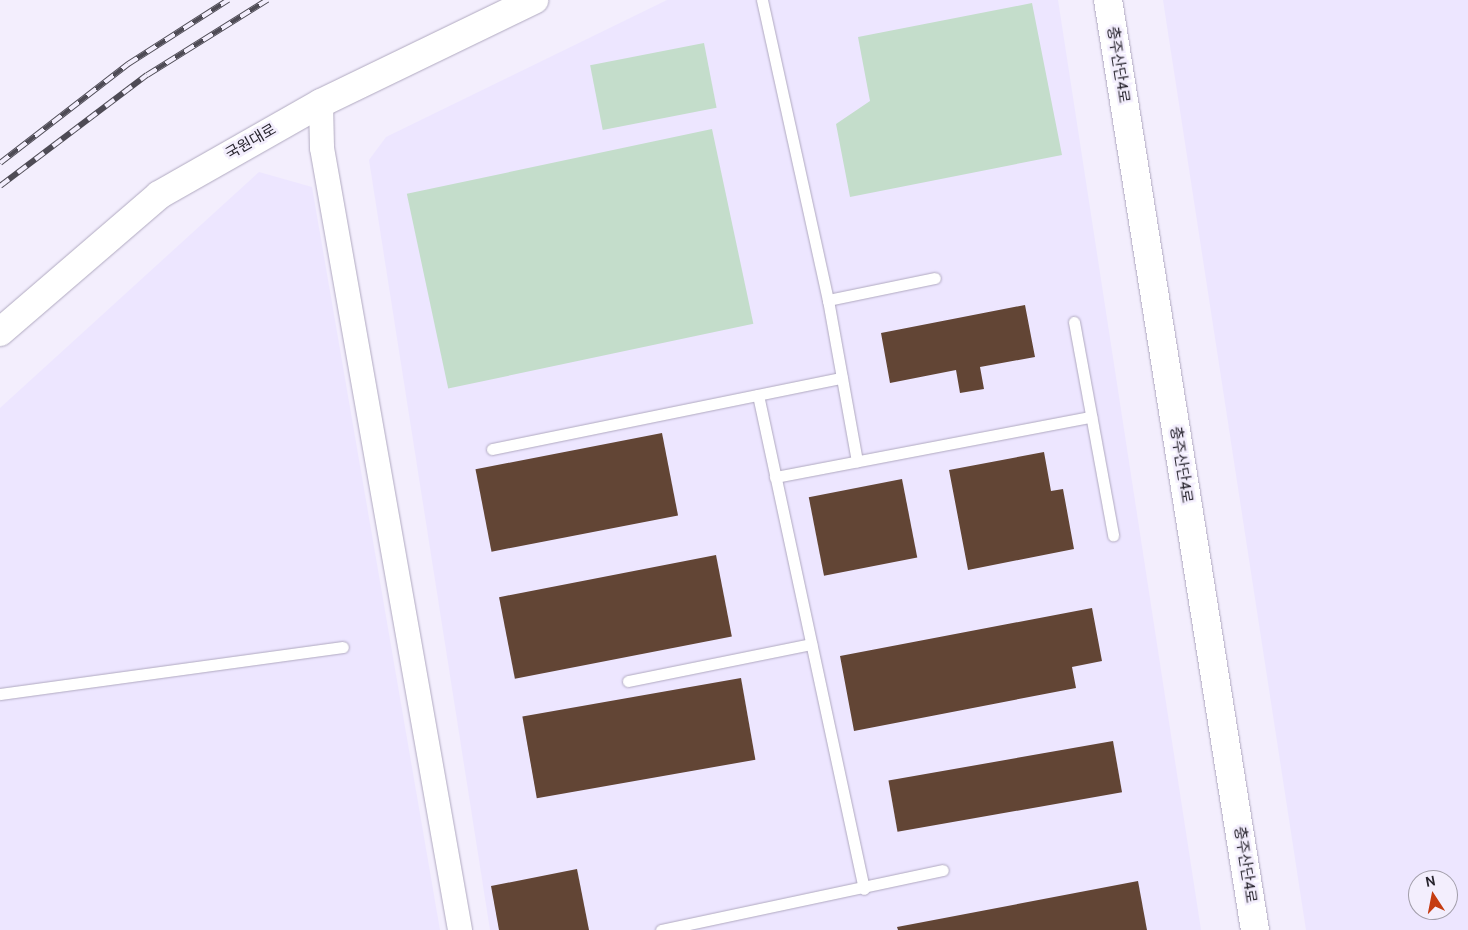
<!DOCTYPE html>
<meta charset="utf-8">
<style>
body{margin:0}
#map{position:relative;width:1468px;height:930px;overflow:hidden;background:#f3eefd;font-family:Cabin,"Noto Sans KR",sans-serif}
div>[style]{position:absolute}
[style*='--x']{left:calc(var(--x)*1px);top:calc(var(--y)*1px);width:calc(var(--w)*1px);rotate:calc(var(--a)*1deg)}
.built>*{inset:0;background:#ede6ff}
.green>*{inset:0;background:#c4ddcb;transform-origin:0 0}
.building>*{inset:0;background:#624535;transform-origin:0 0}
.roads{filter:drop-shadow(0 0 1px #b0a9c0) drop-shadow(0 0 1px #b0a9c0)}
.service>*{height:11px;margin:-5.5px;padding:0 5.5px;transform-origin:5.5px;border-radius:5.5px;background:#fff}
.minor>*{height:24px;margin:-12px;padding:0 12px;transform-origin:12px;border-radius:12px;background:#fff}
.tertiary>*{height:28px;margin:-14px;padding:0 14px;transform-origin:14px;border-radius:14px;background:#fff}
.rail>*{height:5.5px;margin-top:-2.75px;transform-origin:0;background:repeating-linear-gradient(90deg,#f3eefd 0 11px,#4e4b55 0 22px);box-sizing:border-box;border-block:1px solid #4e4b55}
span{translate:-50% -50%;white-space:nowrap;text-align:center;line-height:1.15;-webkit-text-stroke:5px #f3eefd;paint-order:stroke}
.street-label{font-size:15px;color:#28252e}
.north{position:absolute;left:1408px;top:870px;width:50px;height:50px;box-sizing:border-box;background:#f3eefd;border:1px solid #a29eaa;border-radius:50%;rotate:349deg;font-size:14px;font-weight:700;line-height:20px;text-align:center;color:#28252e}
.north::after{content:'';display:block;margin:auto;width:18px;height:22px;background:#c53c12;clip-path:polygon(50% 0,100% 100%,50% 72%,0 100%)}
</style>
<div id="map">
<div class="built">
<div style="clip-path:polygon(667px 0,1058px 0,1201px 930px,490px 930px,369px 160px,386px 137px)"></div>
<div style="clip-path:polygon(evenodd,1163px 0,1468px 0,1468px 930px,1306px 930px,1163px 0,1418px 880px,1448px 880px,1448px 910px,1418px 910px,1418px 880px)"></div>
<div style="clip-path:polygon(259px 172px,312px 187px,440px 930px,0 930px,0 408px)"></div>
</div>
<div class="green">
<div style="clip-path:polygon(1032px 3px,1062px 155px,850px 197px,836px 124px,870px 101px,858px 37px)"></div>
<div style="left:704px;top:43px;width:66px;height:116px;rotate:79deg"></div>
<div style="left:712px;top:129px;width:199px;height:312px;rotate:78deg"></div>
</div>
<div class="building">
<div style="clip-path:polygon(1025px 305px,1035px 357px,980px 367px,984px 389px,960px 393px,956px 370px,890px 383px,881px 333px)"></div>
<div style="left:662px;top:433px;width:84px;height:190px;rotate:79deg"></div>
<div style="clip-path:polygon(1044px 452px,1051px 491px,1063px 489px,1074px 549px,968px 570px,949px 470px)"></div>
<div style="left:902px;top:479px;width:80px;height:95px;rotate:79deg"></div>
<div style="left:716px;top:555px;width:83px;height:221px;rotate:79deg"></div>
<div style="clip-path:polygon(1092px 608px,1102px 661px,1072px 667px,1076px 688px,854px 731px,840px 656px)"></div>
<div style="left:741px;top:678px;width:83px;height:222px;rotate:80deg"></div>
<div style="left:1113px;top:741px;width:52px;height:228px;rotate:80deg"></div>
<div style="clip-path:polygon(577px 869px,589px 930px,499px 930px,491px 886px)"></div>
<div style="clip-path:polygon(1138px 881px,1147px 930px,898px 930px,897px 927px)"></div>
</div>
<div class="roads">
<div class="service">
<div style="--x:762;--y:0;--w:307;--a:77.6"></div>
<div style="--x:828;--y:300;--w:164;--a:79.8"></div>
<div style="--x:828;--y:300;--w:109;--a:-11.6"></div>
<div style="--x:1074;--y:322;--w:217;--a:79.6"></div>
<div style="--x:758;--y:395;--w:505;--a:77.89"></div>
<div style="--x:492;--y:449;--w:357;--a:-11.5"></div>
<div style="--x:775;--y:477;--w:322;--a:-10.8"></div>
<div style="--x:628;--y:681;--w:187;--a:-11.4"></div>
<div style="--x:0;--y:694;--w:346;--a:-7.8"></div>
<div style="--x:661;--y:930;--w:288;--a:-12"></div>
</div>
<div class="minor">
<div style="--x:321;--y:103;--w:45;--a:88.7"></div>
<div style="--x:322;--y:148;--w:794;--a:79.99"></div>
</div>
<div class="tertiary">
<div style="--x:1108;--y:0;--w:942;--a:81.02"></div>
<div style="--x:0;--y:332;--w:210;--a:-40.7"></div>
<div style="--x:159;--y:195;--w:186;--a:-29.6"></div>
<div style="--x:321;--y:103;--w:237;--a:-25.8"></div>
</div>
</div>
<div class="rail">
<div style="--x:0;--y:163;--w:162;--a:-37.7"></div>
<div style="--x:128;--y:64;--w:119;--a:-32.6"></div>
<div style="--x:0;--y:186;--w:184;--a:-37.1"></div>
<div style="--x:147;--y:75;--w:142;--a:-32"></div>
</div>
<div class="street-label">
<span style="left:1118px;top:65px;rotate:81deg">충주산단4로</span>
<span style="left:251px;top:142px;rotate:-30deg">국원대로</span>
<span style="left:1181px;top:465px;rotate:81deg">충주산단4로</span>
<span style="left:1245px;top:865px;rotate:81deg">충주산단4로</span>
</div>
<div class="north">N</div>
</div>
